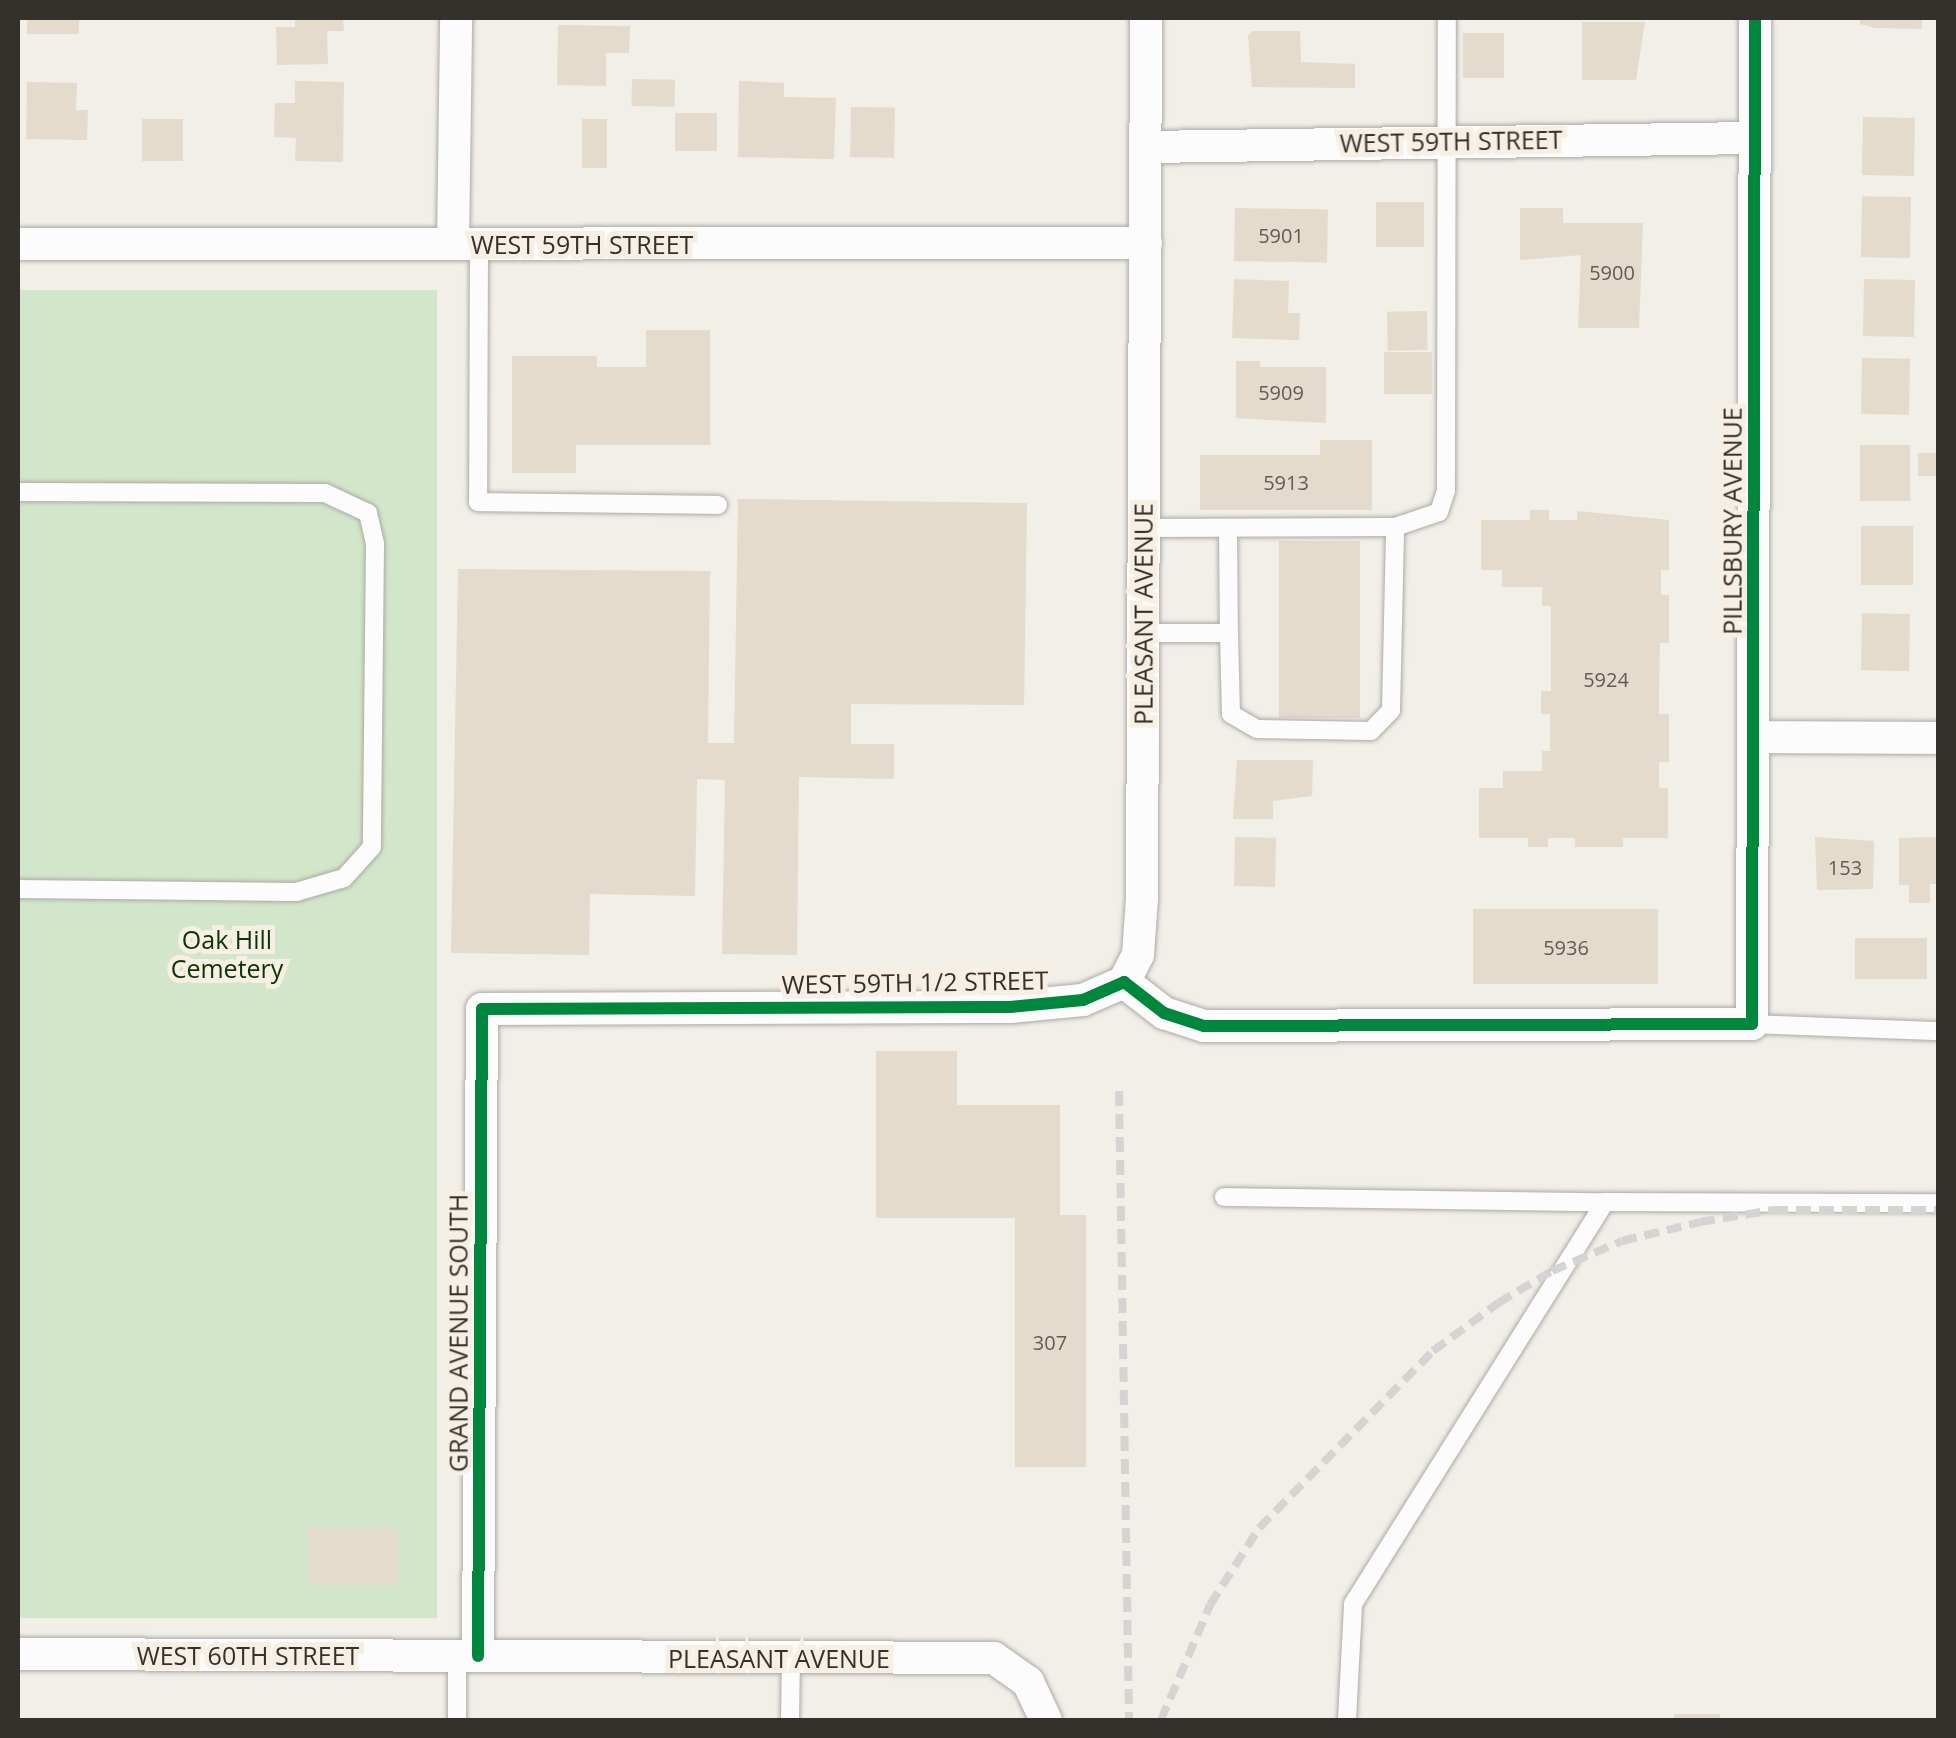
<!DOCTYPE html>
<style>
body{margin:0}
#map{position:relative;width:1956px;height:1738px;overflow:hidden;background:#f2eee8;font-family:"Open Sans",sans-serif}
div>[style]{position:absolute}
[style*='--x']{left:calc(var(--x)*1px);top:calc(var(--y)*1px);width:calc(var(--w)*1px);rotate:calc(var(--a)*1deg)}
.green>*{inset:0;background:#d2e7ca;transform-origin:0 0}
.building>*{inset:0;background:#e4dbcc;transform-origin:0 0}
.roads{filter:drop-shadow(0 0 2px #adaaa5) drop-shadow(0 0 2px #adaaa5)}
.lane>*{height:18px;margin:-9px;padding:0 9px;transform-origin:9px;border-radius:9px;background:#fdfcfc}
.street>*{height:32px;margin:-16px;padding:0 16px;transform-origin:16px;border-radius:16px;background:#fdfcfc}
.rail>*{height:8px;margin-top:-4px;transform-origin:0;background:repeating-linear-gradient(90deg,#d5d4d3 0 15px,transparent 0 23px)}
.cycleway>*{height:12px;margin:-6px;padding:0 6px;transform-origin:6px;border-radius:6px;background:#00873e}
span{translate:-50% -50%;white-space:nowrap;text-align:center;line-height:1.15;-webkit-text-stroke:10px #f7efe3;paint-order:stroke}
.number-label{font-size:20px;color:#605c55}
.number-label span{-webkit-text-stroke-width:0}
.street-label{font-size:25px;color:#34312d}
.park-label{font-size:25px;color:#0a3406}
.frame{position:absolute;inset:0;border:20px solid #34312d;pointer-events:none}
</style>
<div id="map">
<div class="green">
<div style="left:18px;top:290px;width:419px;height:1328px"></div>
</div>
<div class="building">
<div style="left:27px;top:18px;width:52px;height:16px"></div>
<div style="clip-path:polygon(295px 18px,343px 18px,344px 31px,327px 31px,328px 64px,277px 65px,276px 27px,295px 27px)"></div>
<div style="clip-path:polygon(1860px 18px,1922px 18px,1922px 29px,1875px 28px,1860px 24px)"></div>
<div style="clip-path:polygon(1582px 22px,1645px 22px,1636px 80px,1582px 80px)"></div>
<div style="clip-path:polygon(558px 25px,630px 26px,629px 53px,606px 53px,606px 86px,557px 85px)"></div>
<div style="clip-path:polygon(1253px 31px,1300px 31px,1301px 62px,1355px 64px,1355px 88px,1252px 87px,1248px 35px)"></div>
<div style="left:1463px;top:33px;width:41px;height:45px"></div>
<div style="left:632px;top:79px;width:43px;height:27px;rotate:1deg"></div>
<div style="clip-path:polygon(295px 81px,344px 82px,343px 162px,295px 161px,296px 138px,274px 137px,275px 103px,295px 103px)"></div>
<div style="clip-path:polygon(739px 81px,784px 83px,784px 97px,836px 98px,834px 159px,738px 157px)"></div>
<div style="clip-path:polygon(27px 82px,77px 83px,76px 110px,88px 110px,87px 140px,26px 139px)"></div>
<div style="left:851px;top:107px;width:44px;height:50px;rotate:1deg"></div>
<div style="left:717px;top:113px;width:38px;height:42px;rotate:90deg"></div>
<div style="left:1863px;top:117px;width:52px;height:58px;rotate:1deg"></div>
<div style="left:142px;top:119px;width:41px;height:42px"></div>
<div style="left:582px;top:119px;width:25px;height:49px"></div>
<div style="left:1911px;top:197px;width:61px;height:49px;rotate:91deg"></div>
<div style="left:1376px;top:202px;width:48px;height:45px"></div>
<div style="left:1235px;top:208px;width:93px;height:53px;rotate:1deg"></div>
<div style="clip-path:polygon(1520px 208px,1563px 208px,1563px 223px,1643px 223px,1639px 328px,1578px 328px,1581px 255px,1520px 260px)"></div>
<div style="clip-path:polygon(1234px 279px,1289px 281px,1288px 313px,1300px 313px,1299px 340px,1232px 338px)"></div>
<div style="left:1864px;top:279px;width:51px;height:57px;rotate:1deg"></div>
<div style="left:1427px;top:311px;width:39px;height:40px;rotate:89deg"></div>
<div style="clip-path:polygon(646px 330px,710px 330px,710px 445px,576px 445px,576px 473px,512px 473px,512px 356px,597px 356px,597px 367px,646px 367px)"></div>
<div style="left:1384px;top:352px;width:48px;height:42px"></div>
<div style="left:1862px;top:358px;width:48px;height:56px;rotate:1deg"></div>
<div style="clip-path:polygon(1236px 361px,1260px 361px,1260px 367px,1326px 367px,1326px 423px,1236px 418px)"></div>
<div style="clip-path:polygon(1320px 440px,1372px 440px,1372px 510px,1200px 510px,1200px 455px,1320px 455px)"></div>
<div style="left:1860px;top:445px;width:50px;height:56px"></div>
<div style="left:1918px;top:453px;width:19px;height:23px"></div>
<div style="clip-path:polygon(738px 499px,1027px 503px,1024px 705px,851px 704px,851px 744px,894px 744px,894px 779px,799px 777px,797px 955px,722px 954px,725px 780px,697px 779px,695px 896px,590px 894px,589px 955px,451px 953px,458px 569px,710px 571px,708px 743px,734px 743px)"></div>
<div style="clip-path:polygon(1530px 510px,1549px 510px,1549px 520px,1577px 520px,1577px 511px,1669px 520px,1669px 570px,1661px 570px,1661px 595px,1669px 595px,1669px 643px,1660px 643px,1659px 689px,1659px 714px,1669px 714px,1669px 762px,1659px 762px,1659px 788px,1668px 788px,1668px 838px,1623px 838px,1623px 847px,1575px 847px,1575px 838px,1548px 838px,1548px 847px,1528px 847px,1528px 838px,1479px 838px,1479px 788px,1503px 788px,1503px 771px,1542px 771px,1542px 751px,1550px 751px,1550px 714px,1541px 714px,1541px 691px,1551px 691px,1551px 606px,1542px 606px,1542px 587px,1502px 587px,1502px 570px,1481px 570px,1481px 520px,1530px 520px)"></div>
<div style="left:1913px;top:526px;width:59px;height:52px;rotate:90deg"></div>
<div style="left:1279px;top:541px;width:81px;height:177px"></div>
<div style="left:1910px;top:614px;width:57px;height:48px;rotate:91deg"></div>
<div style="clip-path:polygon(1237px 760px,1313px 760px,1312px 796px,1273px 801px,1273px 819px,1233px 819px)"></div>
<div style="left:1235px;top:837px;width:41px;height:49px;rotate:1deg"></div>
<div style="clip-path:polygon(1815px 837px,1874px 841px,1873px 889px,1817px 890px)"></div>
<div style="clip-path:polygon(1938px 837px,1938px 884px,1930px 884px,1930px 903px,1909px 903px,1909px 885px,1899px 885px,1899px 838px)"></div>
<div style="left:1658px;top:909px;width:75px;height:185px;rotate:90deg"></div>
<div style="left:1855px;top:938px;width:72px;height:41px"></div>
<div style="clip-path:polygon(876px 1051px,957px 1051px,957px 1105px,1060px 1105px,1060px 1215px,1086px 1215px,1086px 1467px,1015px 1467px,1015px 1218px,876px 1218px)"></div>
<div style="left:308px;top:1528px;width:90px;height:57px"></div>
<div style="left:1674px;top:1714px;width:46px;height:6px"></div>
</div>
<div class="roads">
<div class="lane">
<div style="--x:479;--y:244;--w:258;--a:90.2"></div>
<div style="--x:478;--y:502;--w:240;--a:0.7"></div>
<div style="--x:18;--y:492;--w:307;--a:0.2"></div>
<div style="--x:325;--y:493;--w:47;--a:24.9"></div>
<div style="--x:368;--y:513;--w:32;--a:77"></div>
<div style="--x:375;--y:544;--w:303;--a:90.6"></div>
<div style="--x:372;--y:847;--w:42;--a:132.1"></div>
<div style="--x:344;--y:878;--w:50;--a:163.7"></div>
<div style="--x:296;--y:892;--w:278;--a:-179.4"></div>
<div style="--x:1143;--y:528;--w:252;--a:-0.2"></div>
<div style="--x:1395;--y:527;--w:46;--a:-18.8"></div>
<div style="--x:1439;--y:512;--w:23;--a:-72"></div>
<div style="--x:1446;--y:490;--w:472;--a:-89.9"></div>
<div style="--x:1228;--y:528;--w:105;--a:89.5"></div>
<div style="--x:1142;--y:633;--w:87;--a:0"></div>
<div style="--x:1229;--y:633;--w:81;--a:88.6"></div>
<div style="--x:1231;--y:714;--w:30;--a:30"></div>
<div style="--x:1257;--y:729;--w:114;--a:1"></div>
<div style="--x:1371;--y:731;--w:29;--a:-46"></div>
<div style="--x:1391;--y:710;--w:183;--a:-88.7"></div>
<div style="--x:1752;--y:1024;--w:186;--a:2.2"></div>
<div style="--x:1224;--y:1197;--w:381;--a:0.8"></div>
<div style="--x:457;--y:1655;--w:65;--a:90"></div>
<div style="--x:790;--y:1720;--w:62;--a:-89.1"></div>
<div style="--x:1347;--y:1720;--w:116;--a:-87"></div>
<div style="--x:1353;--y:1604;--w:474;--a:-57.9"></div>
<div style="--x:1605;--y:1202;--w:333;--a:0.2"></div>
</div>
<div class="street">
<div style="--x:1146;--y:147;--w:609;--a:-0.85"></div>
<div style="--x:18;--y:244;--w:1128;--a:-0.05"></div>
<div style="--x:453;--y:244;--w:226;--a:-89.2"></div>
<div style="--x:1754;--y:737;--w:184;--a:0.3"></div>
<div style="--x:1124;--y:982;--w:51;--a:37.8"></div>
<div style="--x:1164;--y:1013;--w:42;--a:18"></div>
<div style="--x:1204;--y:1026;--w:548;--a:-0.21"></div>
<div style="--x:1752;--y:1024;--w:1006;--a:-89.83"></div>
<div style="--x:1124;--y:982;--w:30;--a:-63"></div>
<div style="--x:1138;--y:955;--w:57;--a:-86"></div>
<div style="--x:1142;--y:898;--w:880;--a:-89.74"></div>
<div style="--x:18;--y:1654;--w:976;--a:0.23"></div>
<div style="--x:994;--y:1658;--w:42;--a:35.2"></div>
<div style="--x:1028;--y:1682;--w:42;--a:64.7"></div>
<div style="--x:478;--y:1656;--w:647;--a:-89.65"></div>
<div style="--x:482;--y:1009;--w:528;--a:-0.22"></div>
<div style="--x:1010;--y:1007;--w:73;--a:-5.5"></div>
<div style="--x:1083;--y:1000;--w:45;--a:-23.7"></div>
</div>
</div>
<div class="rail">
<div style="--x:1119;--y:1091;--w:629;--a:89.09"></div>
<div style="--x:1161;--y:1720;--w:125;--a:-66.9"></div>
<div style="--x:1210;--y:1605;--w:91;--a:-57.5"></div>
<div style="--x:1259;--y:1528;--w:248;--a:-45.5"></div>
<div style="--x:1433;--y:1351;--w:81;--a:-36.4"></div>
<div style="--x:1498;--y:1303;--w:63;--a:-30.7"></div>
<div style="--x:1552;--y:1271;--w:76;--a:-23.2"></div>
<div style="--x:1622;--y:1241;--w:80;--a:-13.7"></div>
<div style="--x:1700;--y:1222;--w:74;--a:-9.3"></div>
<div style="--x:1773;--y:1210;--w:165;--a:0"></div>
</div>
<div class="cycleway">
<div style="--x:478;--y:1656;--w:647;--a:-89.65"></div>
<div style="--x:482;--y:1009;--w:528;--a:-0.22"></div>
<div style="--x:1010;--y:1007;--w:73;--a:-5.5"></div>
<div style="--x:1083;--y:1000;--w:45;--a:-23.7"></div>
<div style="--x:1124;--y:982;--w:51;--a:37.8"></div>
<div style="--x:1164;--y:1013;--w:42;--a:18"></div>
<div style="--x:1204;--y:1026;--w:548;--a:-0.21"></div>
<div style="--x:1752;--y:1024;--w:1006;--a:-89.83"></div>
</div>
<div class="number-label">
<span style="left:1281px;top:235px">5901</span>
<span style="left:1612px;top:272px">5900</span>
<span style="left:1281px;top:392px">5909</span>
<span style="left:1286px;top:482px">5913</span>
<span style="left:1606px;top:679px">5924</span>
<span style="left:1845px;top:867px">153</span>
<span style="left:1566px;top:947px">5936</span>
<span style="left:1050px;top:1342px">307</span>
</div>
<div class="street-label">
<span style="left:1451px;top:141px;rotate:-1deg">WEST 59TH STREET</span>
<span style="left:582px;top:244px">WEST 59TH STREET</span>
<span style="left:1732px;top:521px;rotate:-90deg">PILLSBURY AVENUE</span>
<span style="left:1143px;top:614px;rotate:-90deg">PLEASANT AVENUE</span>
<span style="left:915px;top:982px;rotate:-1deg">WEST 59TH 1/2 STREET</span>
<span style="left:458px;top:1333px;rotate:-90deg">GRAND AVENUE SOUTH</span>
<span style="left:248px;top:1655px">WEST 60TH STREET</span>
<span style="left:779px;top:1658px">PLEASANT AVENUE</span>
</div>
<div class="park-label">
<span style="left:227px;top:954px">Oak Hill<br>Cemetery</span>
</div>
<div class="frame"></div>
</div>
